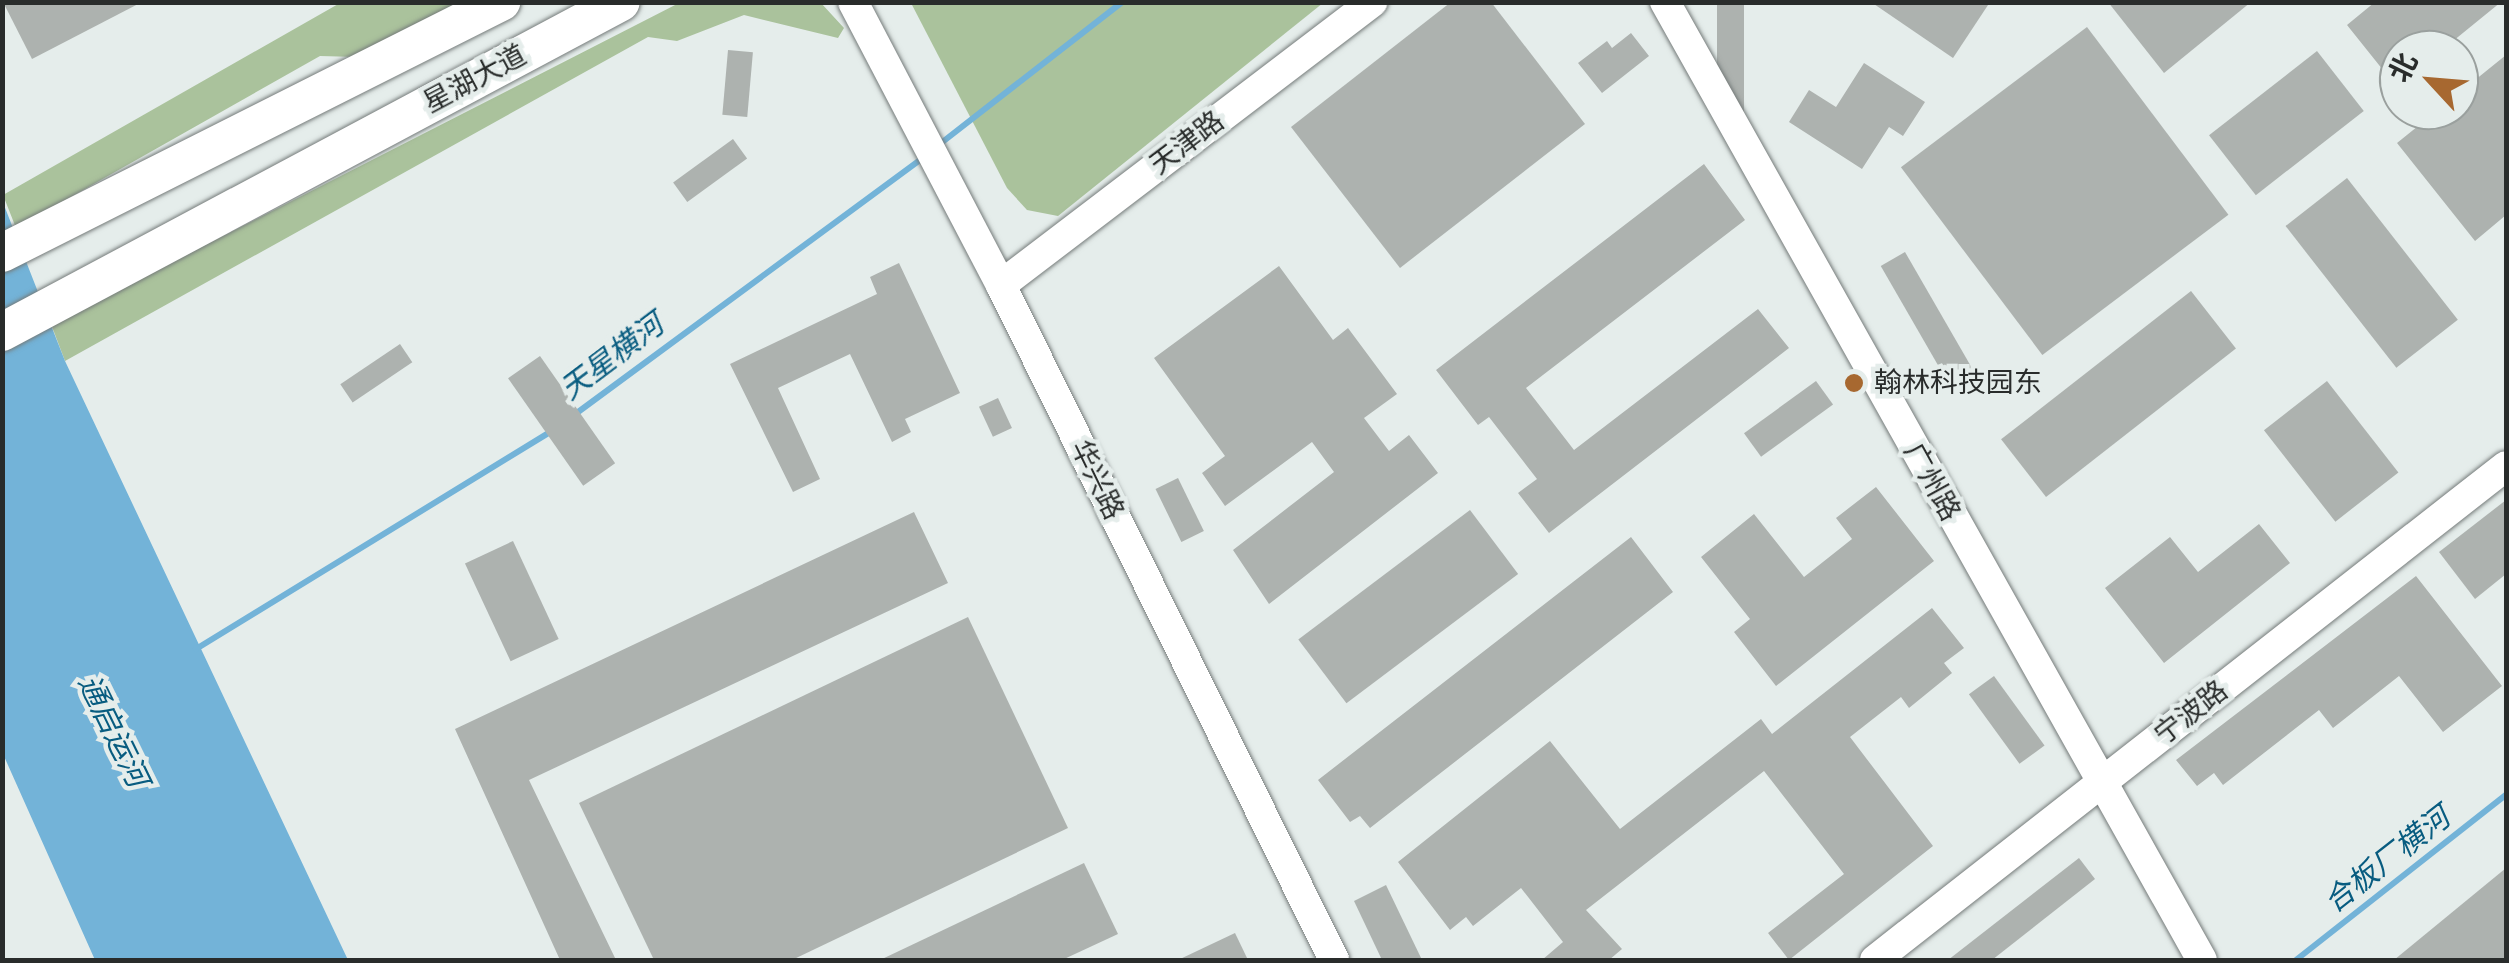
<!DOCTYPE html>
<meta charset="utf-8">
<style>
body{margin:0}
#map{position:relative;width:2509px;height:963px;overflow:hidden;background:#e5edeb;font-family:"DM Sans","Noto Sans SC",sans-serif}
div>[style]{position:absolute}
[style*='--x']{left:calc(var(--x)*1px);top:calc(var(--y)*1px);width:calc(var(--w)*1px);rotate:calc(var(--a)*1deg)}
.green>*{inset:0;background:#aac29c}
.water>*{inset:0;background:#73b3d8}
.stream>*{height:6px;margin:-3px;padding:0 3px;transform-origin:3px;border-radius:3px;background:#73b3d8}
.building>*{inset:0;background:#adb2af;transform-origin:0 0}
.roads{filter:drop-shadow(0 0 2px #757b7a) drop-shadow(0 0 2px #757b7a)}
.minor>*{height:30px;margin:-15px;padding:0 15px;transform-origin:15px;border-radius:15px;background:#fff}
.major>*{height:38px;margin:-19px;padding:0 19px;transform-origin:19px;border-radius:19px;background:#fff}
.dots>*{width:28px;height:28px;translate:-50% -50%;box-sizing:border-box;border:5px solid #e5edeb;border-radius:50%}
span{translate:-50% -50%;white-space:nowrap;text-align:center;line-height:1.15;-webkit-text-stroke:9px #e5edeb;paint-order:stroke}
.street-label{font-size:28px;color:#292c2b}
.poi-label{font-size:28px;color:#292c2b}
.left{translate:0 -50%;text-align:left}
.water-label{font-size:30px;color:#085c80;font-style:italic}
.frame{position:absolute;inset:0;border:5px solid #292c2b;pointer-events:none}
.north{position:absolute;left:2379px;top:30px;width:100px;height:100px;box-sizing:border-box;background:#e5edeb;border:2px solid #9aa09e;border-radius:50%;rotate:296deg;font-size:28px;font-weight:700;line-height:40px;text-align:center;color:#292c2b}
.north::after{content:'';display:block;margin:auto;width:35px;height:45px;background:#a76830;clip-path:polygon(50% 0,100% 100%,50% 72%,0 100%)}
</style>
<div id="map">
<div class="green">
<div style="clip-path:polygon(340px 3px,460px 3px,357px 57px,320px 56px,16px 228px,3px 195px)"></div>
<div style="clip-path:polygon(679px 3px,821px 3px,844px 28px,838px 38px,744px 15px,677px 41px,648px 37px,65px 361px,51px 324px)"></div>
<div style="clip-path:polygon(911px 3px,1323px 3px,1058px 216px,1027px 210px,1007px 188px)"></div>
</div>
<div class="water">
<div style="clip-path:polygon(2px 200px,65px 361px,348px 960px,95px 960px,3px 754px)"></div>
</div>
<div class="stream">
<div style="--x:936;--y:147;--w:236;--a:-37.9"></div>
<div style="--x:574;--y:415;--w:433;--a:-36.4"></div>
<div style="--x:196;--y:649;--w:417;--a:-31.5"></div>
<div style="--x:2296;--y:960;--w:267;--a:-38.2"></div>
</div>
<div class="building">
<div style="clip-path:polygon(3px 2px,142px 2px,32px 59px)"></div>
<div style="clip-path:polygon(1451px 2px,1491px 2px,1585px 124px,1400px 268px,1291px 127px)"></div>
<div style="left:1717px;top:2px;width:27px;height:113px"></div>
<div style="clip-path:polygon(1871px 2px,1990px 2px,1953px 58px)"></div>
<div style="clip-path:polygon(2108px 2px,2251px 2px,2164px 73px)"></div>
<div style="clip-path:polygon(2375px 2px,2501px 2px,2442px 50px,2399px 50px,2399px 90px,2347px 25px)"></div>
<div style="left:2087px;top:27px;width:235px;height:233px;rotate:53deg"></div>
<div style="clip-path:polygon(1631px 33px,1649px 56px,1602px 93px,1578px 63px,1607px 41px,1612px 48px)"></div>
<div style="left:728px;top:50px;width:25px;height:65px;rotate:5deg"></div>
<div style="left:2317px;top:51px;width:76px;height:137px;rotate:52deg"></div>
<div style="clip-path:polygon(2506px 55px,2506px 215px,2475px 241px,2397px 143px,2438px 110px,2459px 110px,2459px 93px)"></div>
<div style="clip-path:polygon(1864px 63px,1925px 102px,1903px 136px,1889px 127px,1862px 169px,1789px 122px,1809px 90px,1836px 107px)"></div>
<div style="left:733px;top:139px;width:24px;height:74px;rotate:54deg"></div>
<div style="clip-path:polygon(1704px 164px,1745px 220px,1526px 388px,1574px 450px,1758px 309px,1789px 348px,1549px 533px,1518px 493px,1537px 479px,1489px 417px,1478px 425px,1436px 370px)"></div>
<div style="left:2347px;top:178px;width:180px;height:78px;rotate:52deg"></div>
<div style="left:1905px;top:252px;width:148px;height:28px;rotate:60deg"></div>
<div style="clip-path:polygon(899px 263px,960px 393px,905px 419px,911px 432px,892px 442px,850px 354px,778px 388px,820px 479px,793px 492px,730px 364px,877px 294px,870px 277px)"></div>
<div style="clip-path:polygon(1279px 266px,1333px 340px,1348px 328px,1397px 394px,1364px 418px,1389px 451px,1409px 435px,1438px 473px,1269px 604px,1233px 550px,1334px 472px,1312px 442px,1225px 506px,1202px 473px,1225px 456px,1154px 358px)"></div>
<div style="left:2191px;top:291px;width:73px;height:241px;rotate:52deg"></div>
<div style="left:400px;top:344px;width:22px;height:72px;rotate:56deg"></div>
<div style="left:540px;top:356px;width:131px;height:39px;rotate:55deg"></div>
<div style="left:1816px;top:381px;width:29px;height:89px;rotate:54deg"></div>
<div style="left:2327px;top:381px;width:116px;height:80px;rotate:52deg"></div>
<div style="left:998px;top:398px;width:33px;height:21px;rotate:65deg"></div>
<div style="left:1178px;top:478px;width:59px;height:25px;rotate:64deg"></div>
<div style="clip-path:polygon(1876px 487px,1934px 561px,1776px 686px,1734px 632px,1750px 619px,1701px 557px,1754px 514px,1804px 577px,1852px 539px,1836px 518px)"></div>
<div style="clip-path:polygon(2506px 500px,2506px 574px,2475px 599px,2439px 552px)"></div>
<div style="left:1470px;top:510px;width:80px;height:215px;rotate:53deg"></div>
<div style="clip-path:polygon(914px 512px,948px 583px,529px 780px,616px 960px,560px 960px,455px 729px)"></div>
<div style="clip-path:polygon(2259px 524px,2290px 563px,2164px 663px,2105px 588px,2170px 537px,2198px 572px)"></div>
<div style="clip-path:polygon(1631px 537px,1673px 592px,1370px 828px,1360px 816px,1350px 822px,1318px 780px)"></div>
<div style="left:513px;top:541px;width:108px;height:53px;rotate:65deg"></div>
<div style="clip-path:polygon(2416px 576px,2502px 686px,2443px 732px,2399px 676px,2333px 728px,2319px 710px,2223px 785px,2214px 773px,2197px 786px,2176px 760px)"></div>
<div style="clip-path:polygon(1932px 608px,1964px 648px,1944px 663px,1952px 673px,1909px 708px,1901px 697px,1850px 737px,1933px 846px,1789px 960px,1768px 933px,1844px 874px,1764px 771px,1586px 910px,1622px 949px,1609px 960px,1542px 960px,1563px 942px,1521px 888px,1473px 926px,1466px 917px,1450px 930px,1398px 862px,1550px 741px,1620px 829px,1761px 719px,1772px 734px)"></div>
<div style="clip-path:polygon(968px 617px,1068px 828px,792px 960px,654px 960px,579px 803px)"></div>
<div style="left:1994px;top:676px;width:86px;height:31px;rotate:54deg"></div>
<div style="clip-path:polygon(2079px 858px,2095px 879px,1992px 960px,1948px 960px)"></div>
<div style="clip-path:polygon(1084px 863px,1118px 934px,1062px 960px,880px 960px)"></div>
<div style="clip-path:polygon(2506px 868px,2506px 960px,2394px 960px)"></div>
<div style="clip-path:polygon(1386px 885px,1422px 960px,1382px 960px,1354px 901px)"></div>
<div style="clip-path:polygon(1235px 933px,1248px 960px,1178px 960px)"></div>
</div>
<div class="roads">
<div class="minor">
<div style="--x:853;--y:2;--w:319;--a:62.4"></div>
<div style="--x:1001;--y:285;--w:753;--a:63.74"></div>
<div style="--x:1665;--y:2;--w:1098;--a:60.73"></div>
<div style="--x:1001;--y:285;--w:467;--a:-37.3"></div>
<div style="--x:1875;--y:960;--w:801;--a:-38.06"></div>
</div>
<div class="major">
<div style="--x:2;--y:253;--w:559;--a:-26.7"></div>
<div style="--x:2;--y:332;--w:701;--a:-28.06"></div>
</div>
</div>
<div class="dots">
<div style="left:1854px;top:383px;background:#a76830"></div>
</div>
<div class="street-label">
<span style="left:475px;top:79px;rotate:-28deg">星湖大道</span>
<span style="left:1187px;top:143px;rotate:-37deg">天津路</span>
<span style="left:1097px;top:480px;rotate:64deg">华兴路</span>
<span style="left:1932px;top:482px;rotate:61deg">广州路</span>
<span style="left:2191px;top:713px;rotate:-38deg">宁波路</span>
</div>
<div class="poi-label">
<span class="left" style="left:1874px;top:383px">翰林科技园东</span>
</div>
<div class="water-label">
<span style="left:612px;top:357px;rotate:-37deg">天星横河</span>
<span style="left:113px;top:731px;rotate:64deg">通启运河</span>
<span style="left:2387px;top:860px;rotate:-38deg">合板厂横河</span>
</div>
<div class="frame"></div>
<div class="north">北</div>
</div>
